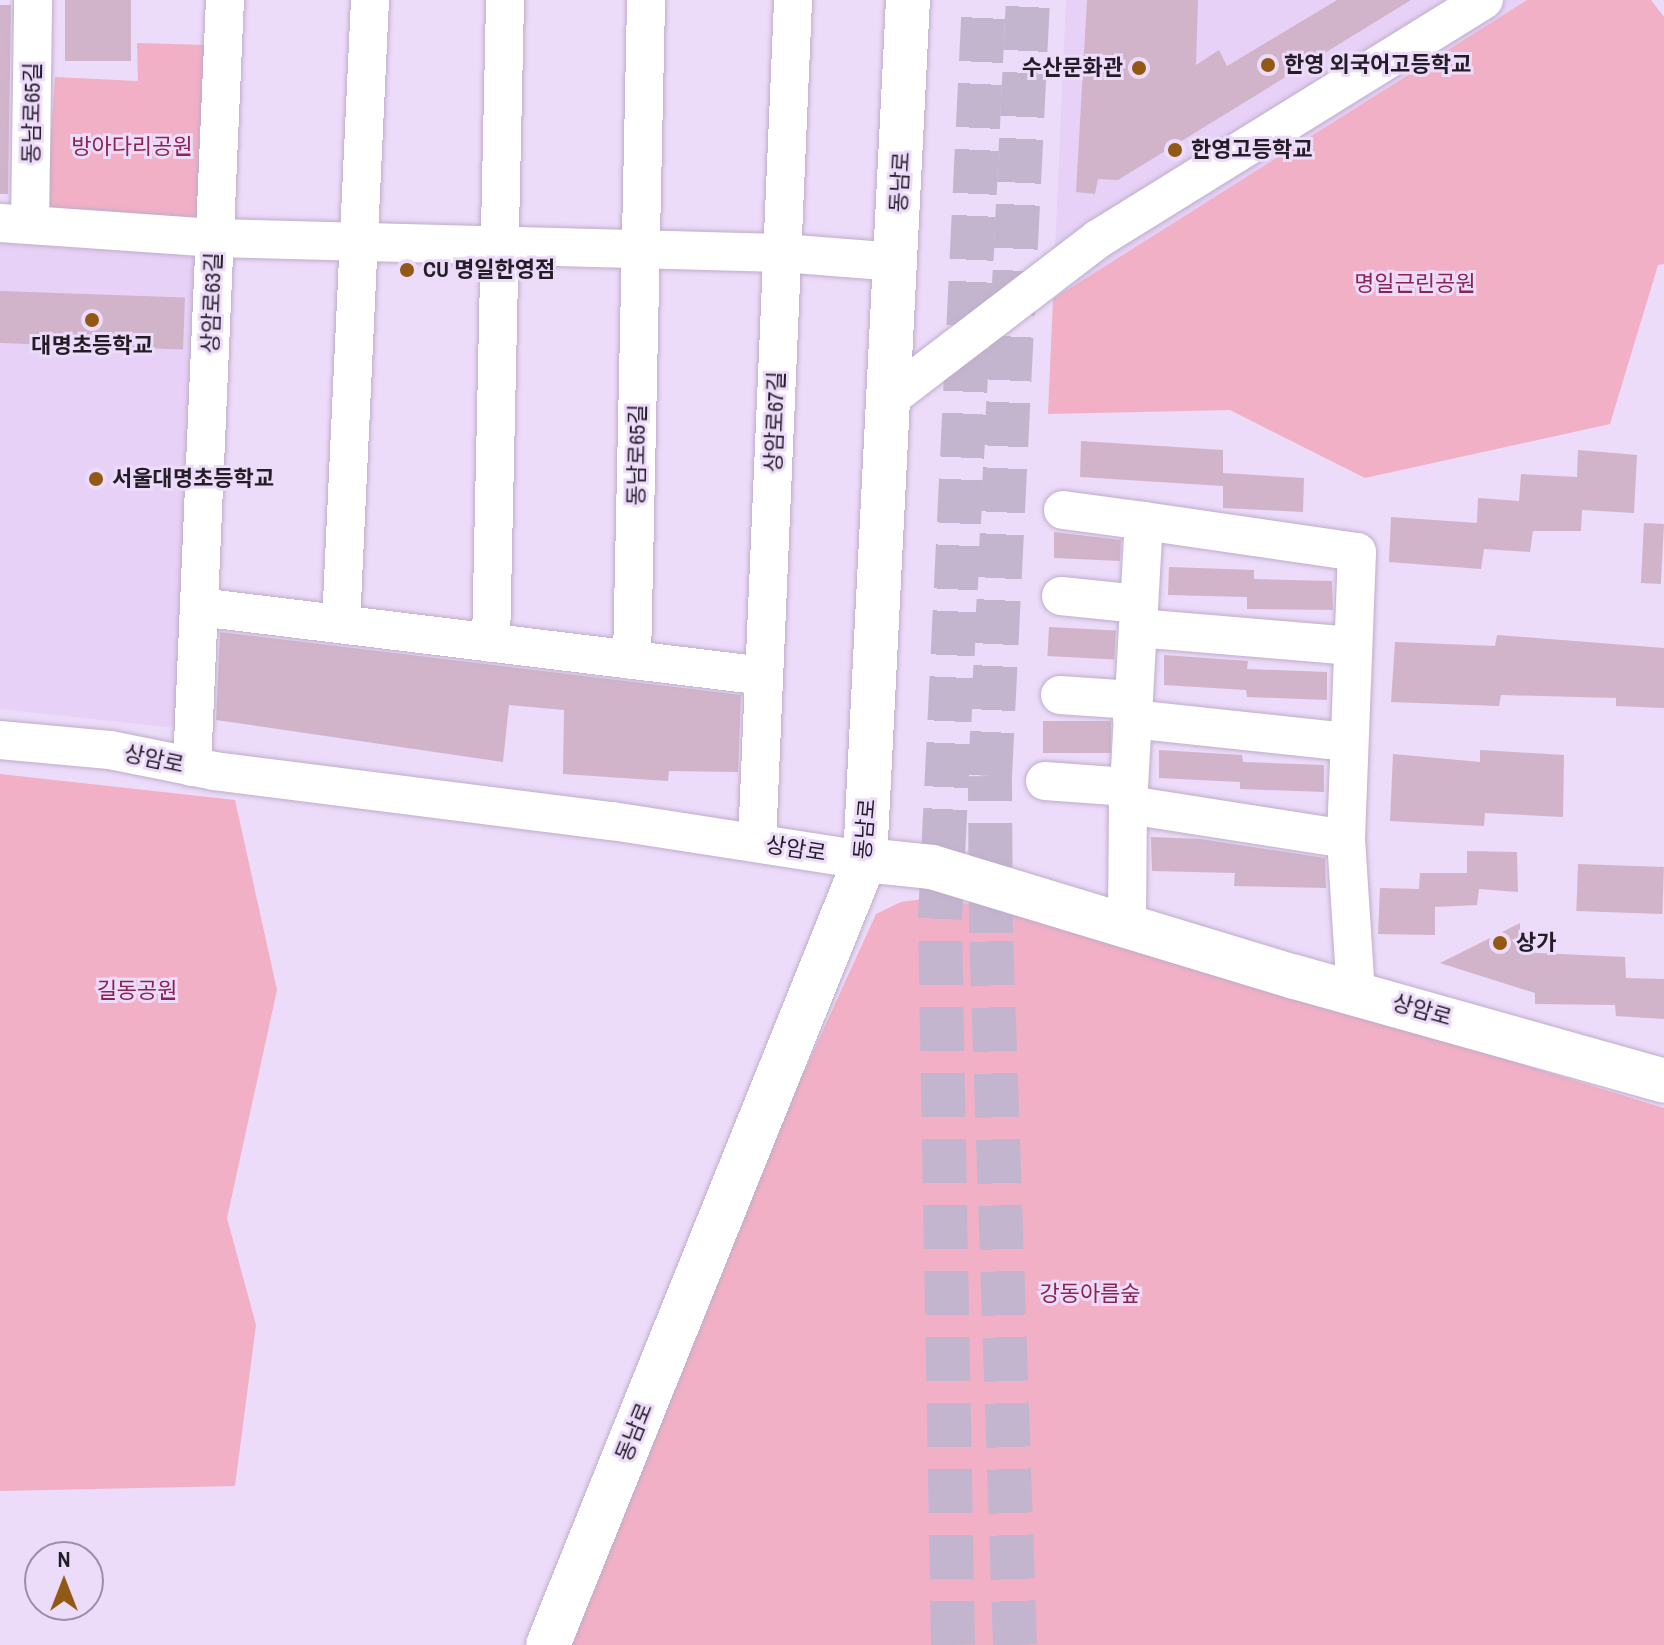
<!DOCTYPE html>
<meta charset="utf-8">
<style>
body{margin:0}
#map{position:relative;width:1664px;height:1645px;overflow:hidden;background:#ecdbf9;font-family:"Archivo Narrow","Noto Sans KR",sans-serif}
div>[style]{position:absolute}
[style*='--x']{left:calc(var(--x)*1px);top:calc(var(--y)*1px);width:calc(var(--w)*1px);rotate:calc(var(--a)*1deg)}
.built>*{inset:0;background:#e7d1f6}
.green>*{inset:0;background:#f2b0c6}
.building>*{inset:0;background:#d1b4ca;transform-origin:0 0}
.highway-tunnel>*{height:44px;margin-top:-22px;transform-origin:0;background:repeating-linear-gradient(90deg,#c4b5cf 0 44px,transparent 0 66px)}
.roads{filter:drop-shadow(0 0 2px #beadca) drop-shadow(0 0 2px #beadca)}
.minor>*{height:38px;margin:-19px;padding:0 19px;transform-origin:19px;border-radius:19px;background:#fff}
.major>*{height:44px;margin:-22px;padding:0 22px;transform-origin:22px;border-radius:22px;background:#fff}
.dots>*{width:22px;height:22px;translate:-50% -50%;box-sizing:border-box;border:4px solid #ecdbf9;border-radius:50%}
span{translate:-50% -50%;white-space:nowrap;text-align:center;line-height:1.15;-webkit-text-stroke:6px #ecdbf9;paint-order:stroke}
.poi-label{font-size:22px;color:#241d28;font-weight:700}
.left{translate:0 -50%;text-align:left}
.right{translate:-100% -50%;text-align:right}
.street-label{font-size:22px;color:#241d28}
.park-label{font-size:22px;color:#892552}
.north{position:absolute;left:24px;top:1541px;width:80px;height:80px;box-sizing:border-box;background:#ecdbf9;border:2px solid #9c8fa5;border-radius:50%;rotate:0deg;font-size:22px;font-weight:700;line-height:32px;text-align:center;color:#241d28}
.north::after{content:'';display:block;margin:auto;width:28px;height:36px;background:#915913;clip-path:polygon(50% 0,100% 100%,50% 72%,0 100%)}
</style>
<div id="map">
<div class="built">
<div style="clip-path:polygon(1066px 0,1527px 0,1053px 299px)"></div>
<div style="clip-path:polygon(0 243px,206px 250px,177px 728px,0 709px)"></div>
</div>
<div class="green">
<div style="clip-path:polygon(1527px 0,1651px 0,1664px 17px,1664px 264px,1658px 265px,1610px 424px,1365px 478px,1230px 410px,1048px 414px,1053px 299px)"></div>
<div style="clip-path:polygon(137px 43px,207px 45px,206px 218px,46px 209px,55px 77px,138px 81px)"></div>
<div style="clip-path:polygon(0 774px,235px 800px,277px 990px,227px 1218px,256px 1325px,235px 1486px,0 1491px)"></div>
<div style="clip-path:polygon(930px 898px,1033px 914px,1664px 1108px,1664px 1645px,566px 1645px,794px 1094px,876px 914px,901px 902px)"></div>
</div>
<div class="building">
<div style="left:65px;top:0;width:66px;height:61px"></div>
<div style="clip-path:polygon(1087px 0,1198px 0,1196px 65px,1219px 50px,1227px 66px,1337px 0,1411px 0,1118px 180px,1098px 179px,1095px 194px,1076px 192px)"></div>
<div style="clip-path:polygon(0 5px,11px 5px,8px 194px,0 194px)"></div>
<div style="left:0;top:291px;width:185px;height:52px;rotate:2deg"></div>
<div style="clip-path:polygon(1081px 441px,1223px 450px,1223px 473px,1304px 478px,1303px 512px,1223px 508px,1223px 486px,1080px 477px)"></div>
<div style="clip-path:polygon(1578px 450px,1637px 455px,1634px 513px,1582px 510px,1581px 531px,1533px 531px,1530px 552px,1484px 549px,1481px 569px,1389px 562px,1391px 517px,1477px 523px,1478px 498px,1519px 501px,1521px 474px,1577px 477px)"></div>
<div style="left:1644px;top:523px;width:20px;height:60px;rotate:3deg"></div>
<div style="clip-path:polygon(1054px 532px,1121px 540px,1120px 561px,1054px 558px)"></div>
<div style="clip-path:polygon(1169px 567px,1254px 570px,1254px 579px,1332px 581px,1333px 610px,1247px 609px,1247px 597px,1168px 595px)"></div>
<div style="left:1049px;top:627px;width:67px;height:29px;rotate:3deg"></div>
<div style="clip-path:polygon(220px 632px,741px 695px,738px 772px,669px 771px,668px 781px,563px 774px,564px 710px,509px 705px,503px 762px,216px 720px)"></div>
<div style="clip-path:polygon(1497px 635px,1664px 648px,1664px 708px,1616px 706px,1616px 698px,1501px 695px,1499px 706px,1391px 702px,1395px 642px,1495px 646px)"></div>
<div style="clip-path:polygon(1164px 655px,1248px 661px,1247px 669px,1327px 672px,1327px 700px,1247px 697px,1246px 690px,1164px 685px)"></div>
<div style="left:1043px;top:721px;width:68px;height:32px"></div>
<div style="clip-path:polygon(1159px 750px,1242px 755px,1243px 762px,1324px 765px,1324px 792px,1240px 789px,1240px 782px,1159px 778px)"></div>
<div style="clip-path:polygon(1480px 750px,1564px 755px,1563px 817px,1485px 813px,1484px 826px,1390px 821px,1393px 754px,1480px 762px)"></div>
<div style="clip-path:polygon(1151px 837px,1201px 839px,1325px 858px,1326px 888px,1234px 886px,1235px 873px,1152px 871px)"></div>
<div style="clip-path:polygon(1467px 851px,1517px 852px,1518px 892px,1479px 889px,1477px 905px,1435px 907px,1435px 935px,1378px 934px,1380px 888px,1419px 889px,1420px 873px,1467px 873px)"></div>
<div style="left:1578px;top:864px;width:86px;height:47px;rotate:2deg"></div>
<div style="clip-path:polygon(1520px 923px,1520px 952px,1625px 957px,1626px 978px,1664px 979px,1664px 1019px,1616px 1016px,1615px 1005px,1535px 1004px,1535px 993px,1440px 963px)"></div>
</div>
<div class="highway-tunnel">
<div style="--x:953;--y:1645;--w:726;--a:-91.03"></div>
<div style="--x:940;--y:919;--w:920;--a:-87.26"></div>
<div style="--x:1015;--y:1645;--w:712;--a:-91.93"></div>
<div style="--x:991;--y:933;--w:157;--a:-90.4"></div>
<div style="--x:990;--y:776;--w:777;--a:-87.2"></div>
</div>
<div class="roads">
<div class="minor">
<div style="--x:0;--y:223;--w:216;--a:4"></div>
<div style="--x:215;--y:238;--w:567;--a:1.52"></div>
<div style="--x:782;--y:253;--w:115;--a:4.5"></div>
<div style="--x:30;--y:225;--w:225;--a:-89.2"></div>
<div style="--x:890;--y:398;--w:262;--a:-37.4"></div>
<div style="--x:1098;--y:239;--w:454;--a:-31.8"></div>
<div style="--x:1063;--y:510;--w:82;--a:7.7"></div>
<div style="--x:1061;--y:596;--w:78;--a:5.9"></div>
<div style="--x:199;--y:607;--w:569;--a:6.96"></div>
<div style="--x:341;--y:624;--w:625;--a:-87.34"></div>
<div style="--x:1138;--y:628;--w:215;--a:4.8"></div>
<div style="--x:491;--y:643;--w:643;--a:-88.75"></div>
<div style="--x:632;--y:660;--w:660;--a:-88.78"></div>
<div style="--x:1060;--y:695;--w:73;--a:3.9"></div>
<div style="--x:1132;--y:719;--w:218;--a:6.1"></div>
<div style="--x:0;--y:740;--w:110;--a:5.2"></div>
<div style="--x:110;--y:750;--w:106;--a:11.4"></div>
<div style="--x:214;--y:771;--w:401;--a:7.2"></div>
<div style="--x:612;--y:821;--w:256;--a:8.8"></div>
<div style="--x:192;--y:767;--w:768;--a:-87.54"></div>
<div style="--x:1045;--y:781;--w:83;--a:4.1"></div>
<div style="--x:1346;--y:839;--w:221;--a:-171.1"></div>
<div style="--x:1128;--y:805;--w:284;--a:-86.8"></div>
<div style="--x:1144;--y:521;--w:215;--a:8.3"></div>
<div style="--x:1357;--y:552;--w:287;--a:92.2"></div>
<div style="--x:1346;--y:839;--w:153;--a:86.3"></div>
<div style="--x:757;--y:843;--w:844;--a:-87.55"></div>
<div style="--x:1127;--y:918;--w:113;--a:-89.5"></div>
</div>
<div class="major">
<div style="--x:865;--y:860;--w:67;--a:6"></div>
<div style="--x:932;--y:867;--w:379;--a:16.9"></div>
<div style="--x:1295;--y:977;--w:383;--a:15.7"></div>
<div style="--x:548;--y:1645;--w:847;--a:-68.01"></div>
<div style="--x:865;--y:860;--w:861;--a:-87.14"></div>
</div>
</div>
<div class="dots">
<div style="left:1268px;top:65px;background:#915913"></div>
<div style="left:1139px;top:68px;background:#915913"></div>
<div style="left:1175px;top:150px;background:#915913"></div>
<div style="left:407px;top:270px;background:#915913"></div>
<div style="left:92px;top:320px;background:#915913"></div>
<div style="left:96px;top:479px;background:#915913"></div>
<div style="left:1500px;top:943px;background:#915913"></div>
</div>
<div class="poi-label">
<span class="left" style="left:1284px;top:65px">한영 외국어고등학교</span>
<span class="right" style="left:1123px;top:68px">수산문화관</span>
<span class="left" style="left:1191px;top:150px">한영고등학교</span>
<span class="left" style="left:423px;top:270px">CU 명일한영점</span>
<span style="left:92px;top:346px">대명초등학교</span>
<span class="left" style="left:112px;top:479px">서울대명초등학교</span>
<span class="left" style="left:1516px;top:943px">상가</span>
</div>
<div class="street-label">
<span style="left:32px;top:113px;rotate:-89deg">동남로65길</span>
<span style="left:900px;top:182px;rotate:-87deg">동남로</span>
<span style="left:212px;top:303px;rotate:-88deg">상암로63길</span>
<span style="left:775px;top:422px;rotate:-88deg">상암로67길</span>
<span style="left:637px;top:455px;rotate:-89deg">동남로65길</span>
<span style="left:154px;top:759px;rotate:12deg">상암로</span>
<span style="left:865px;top:829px;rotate:-85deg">동남로</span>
<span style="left:796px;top:849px;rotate:9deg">상암로</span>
<span style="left:1422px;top:1010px;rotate:16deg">상암로</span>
<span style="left:634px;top:1432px;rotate:-68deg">동남로</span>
</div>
<div class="park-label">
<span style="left:132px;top:147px">방아다리공원</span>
<span style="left:1415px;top:284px">명일근린공원</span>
<span style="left:137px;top:991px">길동공원</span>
<span style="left:1090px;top:1294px">강동아름숲</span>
</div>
<div class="north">N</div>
</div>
